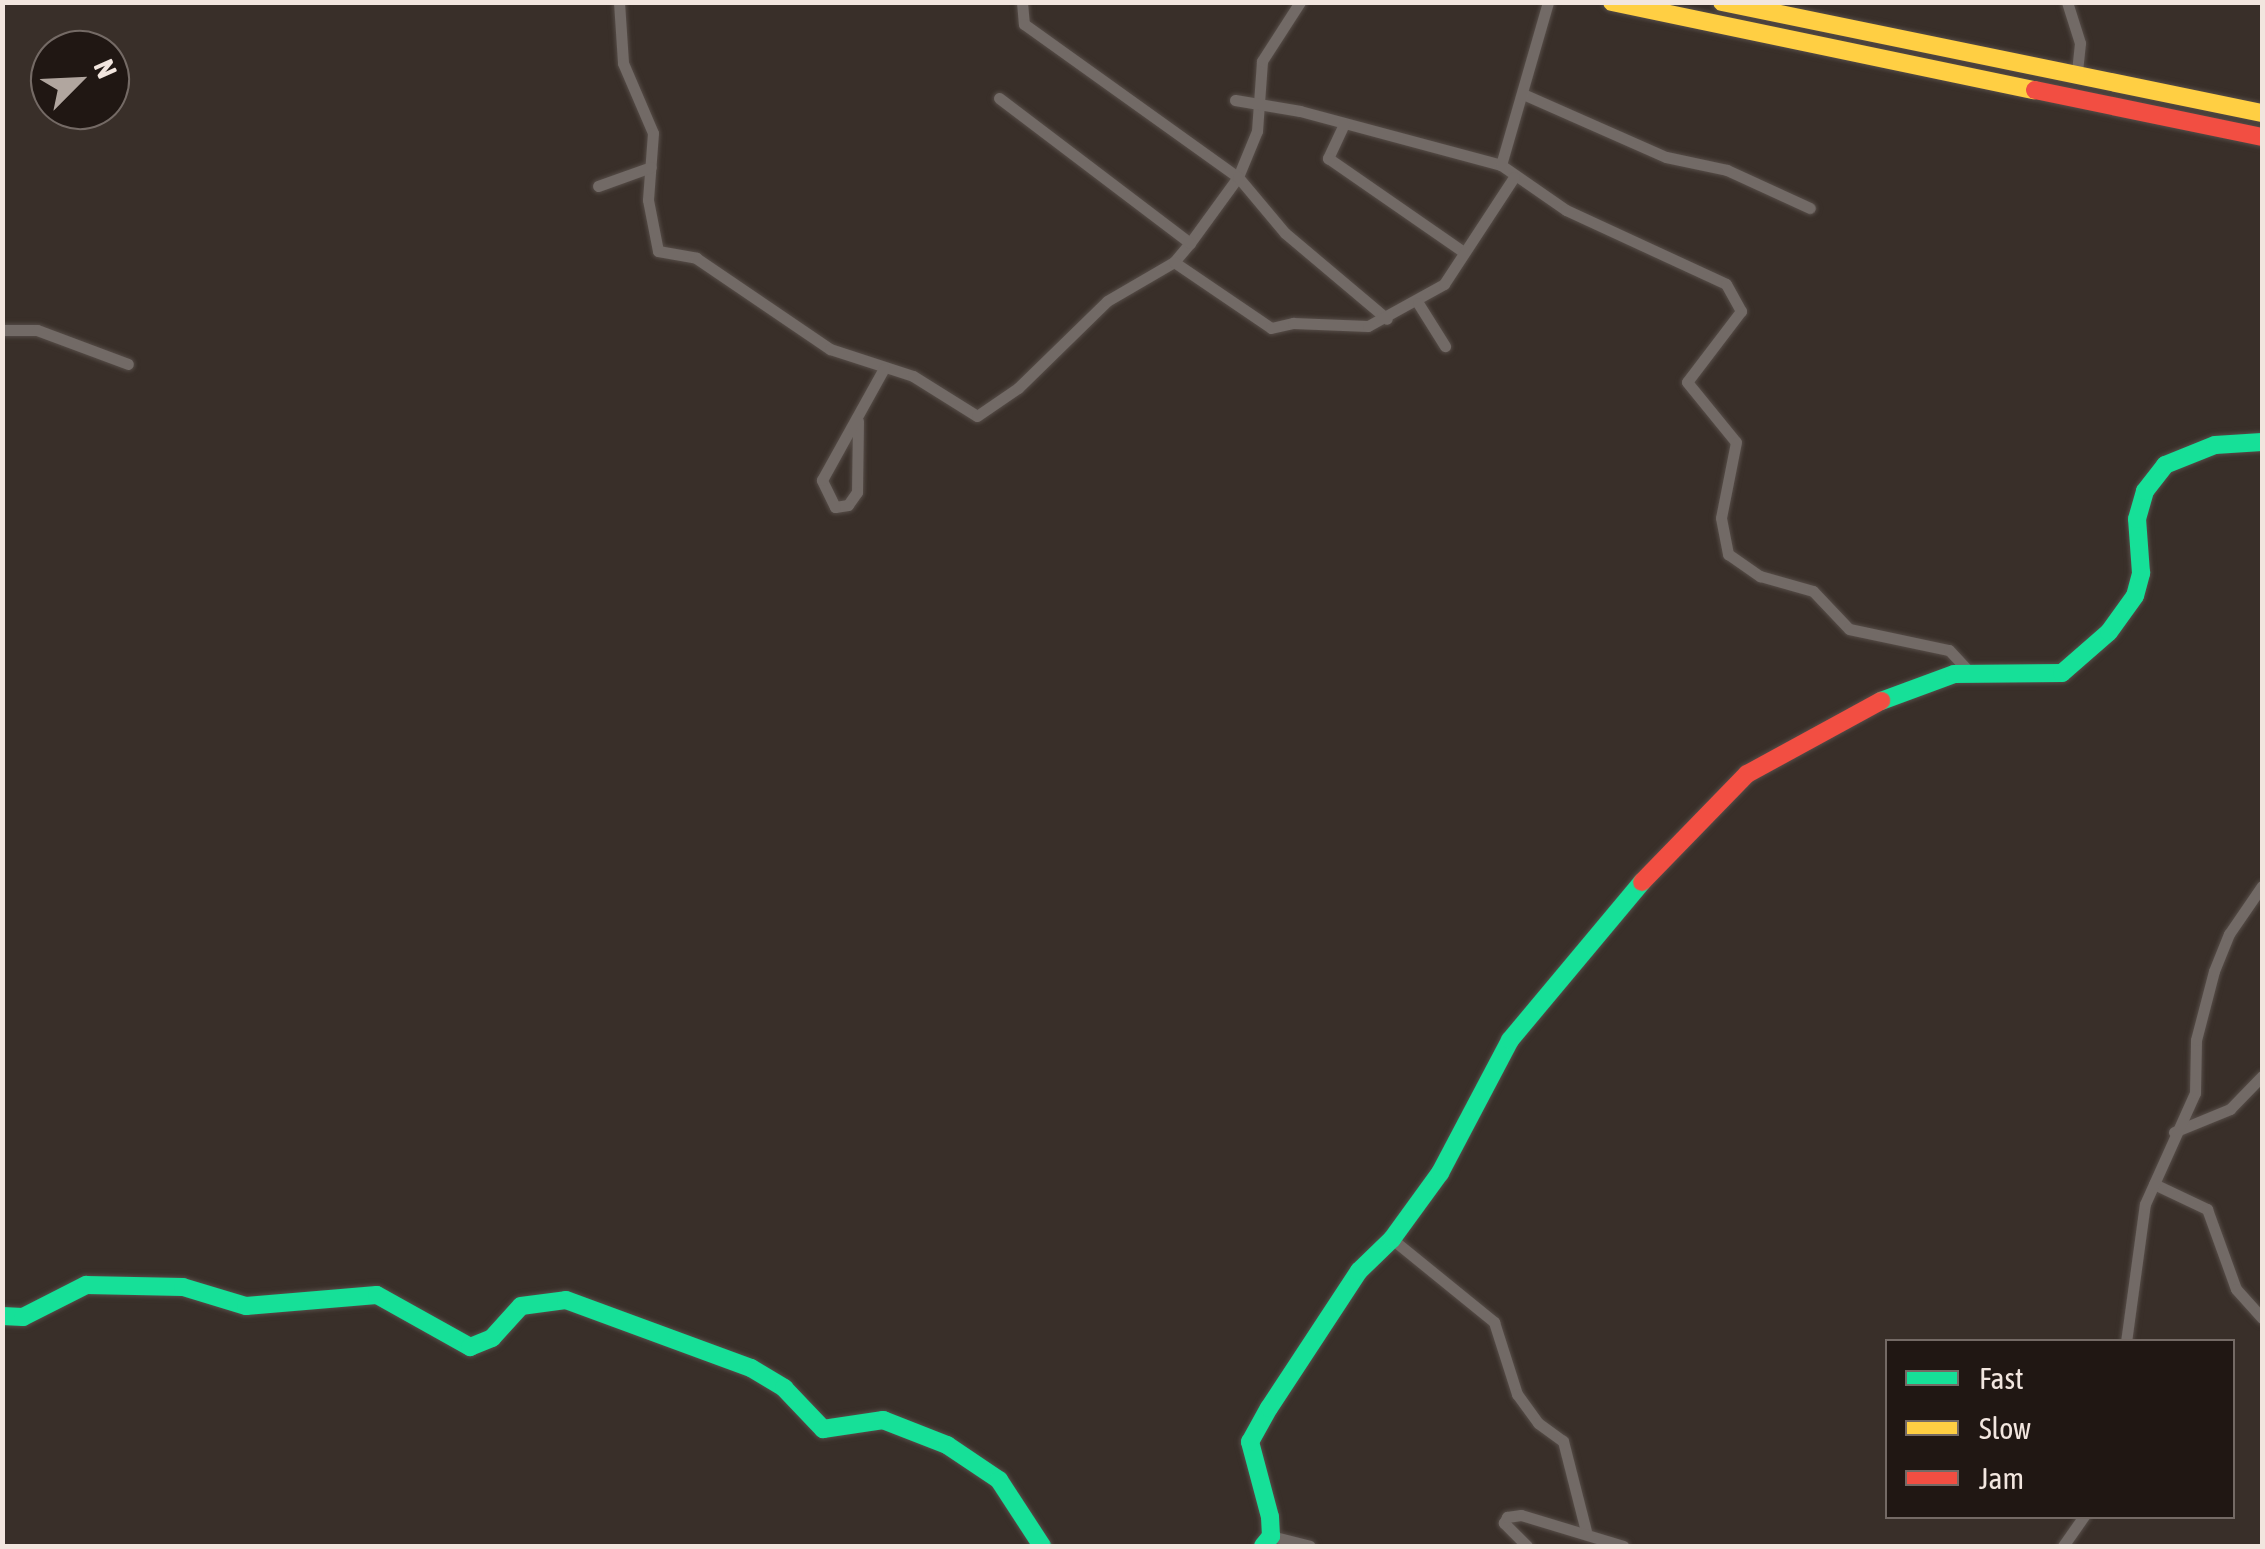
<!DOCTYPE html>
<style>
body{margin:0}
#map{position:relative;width:2265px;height:1549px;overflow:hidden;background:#392f29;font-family:"Asap Condensed",sans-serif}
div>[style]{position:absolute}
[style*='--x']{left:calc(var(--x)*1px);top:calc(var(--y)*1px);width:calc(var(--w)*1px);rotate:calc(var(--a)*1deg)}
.roads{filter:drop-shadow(0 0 2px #564d48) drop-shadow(0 0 2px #564d48)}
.street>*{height:11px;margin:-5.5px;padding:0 5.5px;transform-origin:5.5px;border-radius:5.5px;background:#726a66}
.fast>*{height:18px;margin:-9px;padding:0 9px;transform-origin:9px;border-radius:9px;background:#16e098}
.slow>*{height:18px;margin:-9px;padding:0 9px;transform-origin:9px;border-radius:9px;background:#ffcf43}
.jam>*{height:18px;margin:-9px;padding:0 9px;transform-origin:9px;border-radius:9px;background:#f24e42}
span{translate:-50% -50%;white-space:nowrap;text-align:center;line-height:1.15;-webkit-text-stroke:10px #201713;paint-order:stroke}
.frame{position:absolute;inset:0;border:5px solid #f2e6df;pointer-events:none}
.legend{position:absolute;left:1885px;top:1339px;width:350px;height:180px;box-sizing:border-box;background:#201713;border:2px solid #746a65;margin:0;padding:12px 18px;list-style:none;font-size:30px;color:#f2e6df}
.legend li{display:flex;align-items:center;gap:20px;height:50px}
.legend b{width:50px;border:2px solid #746a65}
.north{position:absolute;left:30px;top:30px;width:100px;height:100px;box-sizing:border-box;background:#201713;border:2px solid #746a65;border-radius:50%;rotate:66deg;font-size:28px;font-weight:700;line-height:40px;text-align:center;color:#f2e6df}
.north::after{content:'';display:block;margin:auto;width:35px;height:45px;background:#b1a69f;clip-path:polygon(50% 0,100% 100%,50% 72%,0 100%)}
</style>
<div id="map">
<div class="roads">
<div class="street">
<div style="--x:619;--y:2;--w:61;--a:86.2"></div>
<div style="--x:623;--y:63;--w:76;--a:66.8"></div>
<div style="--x:653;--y:133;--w:67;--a:94.3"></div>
<div style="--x:648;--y:200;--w:52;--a:78.9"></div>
<div style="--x:658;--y:251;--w:39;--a:10"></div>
<div style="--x:696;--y:258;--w:162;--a:34.2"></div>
<div style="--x:830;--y:349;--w:87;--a:18"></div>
<div style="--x:913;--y:376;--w:75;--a:32"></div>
<div style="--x:977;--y:416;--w:50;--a:-34.3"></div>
<div style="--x:1018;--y:388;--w:124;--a:-44.3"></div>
<div style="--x:1107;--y:301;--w:78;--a:-30.2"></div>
<div style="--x:1174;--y:262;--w:25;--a:-50"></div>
<div style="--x:1190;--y:243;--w:82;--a:-54"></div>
<div style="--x:1238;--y:177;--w:50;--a:-67.6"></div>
<div style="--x:1257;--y:131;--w:70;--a:-85.9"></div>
<div style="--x:1262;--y:61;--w:70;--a:-57.2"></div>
<div style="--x:1022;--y:2;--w:22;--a:85"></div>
<div style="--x:1024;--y:24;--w:263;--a:35.6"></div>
<div style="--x:1238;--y:177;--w:73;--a:50"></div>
<div style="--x:1285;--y:233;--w:133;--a:40.1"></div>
<div style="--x:2067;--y:2;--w:43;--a:72.4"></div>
<div style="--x:2080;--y:43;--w:31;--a:96"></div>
<div style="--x:1523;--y:94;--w:156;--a:23.8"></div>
<div style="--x:1666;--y:157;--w:62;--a:12"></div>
<div style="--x:1727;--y:170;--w:91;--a:24.6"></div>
<div style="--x:999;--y:98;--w:240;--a:37.2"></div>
<div style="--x:1235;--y:100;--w:66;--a:9.6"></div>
<div style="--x:1300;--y:111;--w:208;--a:15"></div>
<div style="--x:1501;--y:165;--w:79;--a:34.7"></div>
<div style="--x:1566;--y:210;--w:176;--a:24.8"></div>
<div style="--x:1726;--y:284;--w:31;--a:61"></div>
<div style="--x:1741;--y:311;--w:89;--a:127.3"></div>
<div style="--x:1687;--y:382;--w:77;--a:50.8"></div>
<div style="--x:1736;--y:442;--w:77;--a:101.2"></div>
<div style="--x:1721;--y:518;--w:37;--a:79"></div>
<div style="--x:1728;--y:554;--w:39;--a:35"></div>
<div style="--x:1760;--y:576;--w:55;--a:15.8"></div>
<div style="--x:1813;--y:591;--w:52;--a:46.5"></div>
<div style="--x:1849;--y:629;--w:102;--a:11.9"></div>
<div style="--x:1949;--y:650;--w:33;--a:47"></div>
<div style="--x:1344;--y:124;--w:38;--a:115"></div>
<div style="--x:1328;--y:158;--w:165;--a:34.7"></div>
<div style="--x:1501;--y:165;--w:170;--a:-73.9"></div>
<div style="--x:598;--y:186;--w:56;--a:-19.7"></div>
<div style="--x:1174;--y:262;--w:117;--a:34.2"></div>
<div style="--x:1271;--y:328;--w:23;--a:-13"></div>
<div style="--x:1293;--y:323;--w:75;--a:2.3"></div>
<div style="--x:1368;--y:326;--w:87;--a:-28.9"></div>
<div style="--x:1444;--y:284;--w:128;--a:-56.8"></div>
<div style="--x:1418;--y:303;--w:51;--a:57.9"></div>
<div style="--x:2;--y:330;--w:35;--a:0"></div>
<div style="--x:37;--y:330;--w:97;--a:20.5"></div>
<div style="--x:858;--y:421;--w:71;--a:90.8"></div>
<div style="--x:857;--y:492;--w:16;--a:125"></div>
<div style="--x:848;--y:505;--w:13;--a:171"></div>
<div style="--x:835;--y:507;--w:30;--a:-116"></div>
<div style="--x:822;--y:480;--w:128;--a:-61"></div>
<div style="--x:2174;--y:1132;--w:61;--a:-22.3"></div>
<div style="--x:2230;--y:1109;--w:46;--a:-45.9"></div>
<div style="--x:2154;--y:1184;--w:59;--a:25.3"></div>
<div style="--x:2207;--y:1209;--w:85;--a:70.1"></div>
<div style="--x:2236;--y:1289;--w:39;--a:48"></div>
<div style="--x:1392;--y:1239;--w:132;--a:39.1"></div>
<div style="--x:1494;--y:1322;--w:76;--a:72.3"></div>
<div style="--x:1517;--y:1394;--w:36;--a:54"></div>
<div style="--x:1538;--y:1423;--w:31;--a:36"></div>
<div style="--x:1563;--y:1441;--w:93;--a:75.7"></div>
<div style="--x:2126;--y:1342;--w:139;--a:-82.2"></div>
<div style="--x:2145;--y:1204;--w:122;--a:-65.8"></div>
<div style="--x:2195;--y:1093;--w:53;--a:-88.9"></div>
<div style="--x:2196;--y:1040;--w:71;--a:-75.4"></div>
<div style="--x:2214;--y:971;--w:40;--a:-68"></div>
<div style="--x:2229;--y:934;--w:58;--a:-55.5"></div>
<div style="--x:1271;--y:1536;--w:40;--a:14.4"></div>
<div style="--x:1527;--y:1546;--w:33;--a:-135"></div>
<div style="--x:1504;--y:1523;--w:7;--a:-63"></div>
<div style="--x:1507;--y:1517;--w:14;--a:-8"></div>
<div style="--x:1521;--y:1515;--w:107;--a:16.9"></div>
<div style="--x:2063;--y:1546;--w:37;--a:-55"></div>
</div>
<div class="fast">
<div style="--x:1881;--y:701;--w:78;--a:-20.3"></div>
<div style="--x:1954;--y:674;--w:108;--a:-0.5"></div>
<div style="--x:2062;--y:673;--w:62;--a:-41.1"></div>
<div style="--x:2109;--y:632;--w:44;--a:-54.2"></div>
<div style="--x:2135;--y:596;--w:24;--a:-75"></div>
<div style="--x:2141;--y:573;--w:54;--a:-94.2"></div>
<div style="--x:2137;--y:519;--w:29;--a:-74"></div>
<div style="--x:2145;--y:491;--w:33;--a:-52"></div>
<div style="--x:2165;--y:465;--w:54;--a:-21.8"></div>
<div style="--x:2215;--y:445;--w:47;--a:-3.7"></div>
<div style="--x:2;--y:1316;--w:21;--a:3"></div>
<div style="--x:23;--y:1317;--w:71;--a:-26.9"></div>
<div style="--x:86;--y:1285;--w:97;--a:1.2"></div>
<div style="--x:183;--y:1287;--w:66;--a:16.8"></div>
<div style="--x:246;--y:1306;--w:131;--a:-4.8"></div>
<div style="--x:377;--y:1295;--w:107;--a:29.2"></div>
<div style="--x:470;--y:1347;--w:24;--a:-22"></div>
<div style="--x:492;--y:1338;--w:43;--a:-47.8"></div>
<div style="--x:521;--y:1306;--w:45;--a:-7.6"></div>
<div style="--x:566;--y:1300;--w:197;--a:20.2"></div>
<div style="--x:751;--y:1368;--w:39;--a:31"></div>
<div style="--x:784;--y:1388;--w:57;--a:46.4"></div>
<div style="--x:823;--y:1429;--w:61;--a:-8.5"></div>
<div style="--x:883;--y:1420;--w:69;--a:21.3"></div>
<div style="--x:947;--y:1445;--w:63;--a:33.9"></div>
<div style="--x:999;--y:1480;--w:79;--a:56.9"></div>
<div style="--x:1263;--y:1546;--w:13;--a:-51"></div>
<div style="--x:1271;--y:1536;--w:19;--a:-93"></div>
<div style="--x:1270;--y:1517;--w:78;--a:-104.9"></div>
<div style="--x:1250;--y:1442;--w:39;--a:-61"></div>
<div style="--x:1269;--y:1408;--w:164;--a:-56.7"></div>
<div style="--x:1359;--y:1271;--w:46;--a:-44.1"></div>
<div style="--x:1392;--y:1239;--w:82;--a:-54"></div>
<div style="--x:1440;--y:1173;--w:150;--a:-62.2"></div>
<div style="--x:1510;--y:1040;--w:206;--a:-50.1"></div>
</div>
<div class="slow">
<div style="--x:1612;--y:2;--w:432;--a:11.8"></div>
<div style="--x:1722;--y:2;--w:551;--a:11.62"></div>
</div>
<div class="jam">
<div style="--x:2035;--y:90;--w:232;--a:11.7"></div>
<div style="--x:1642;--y:882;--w:151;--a:-45.8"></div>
<div style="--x:1747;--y:774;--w:153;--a:-28.6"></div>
</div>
</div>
<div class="frame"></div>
<ul class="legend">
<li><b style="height:12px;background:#16e098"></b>Fast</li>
<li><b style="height:12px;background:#ffcf43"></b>Slow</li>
<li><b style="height:12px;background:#f24e42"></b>Jam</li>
</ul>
<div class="north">N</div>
</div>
